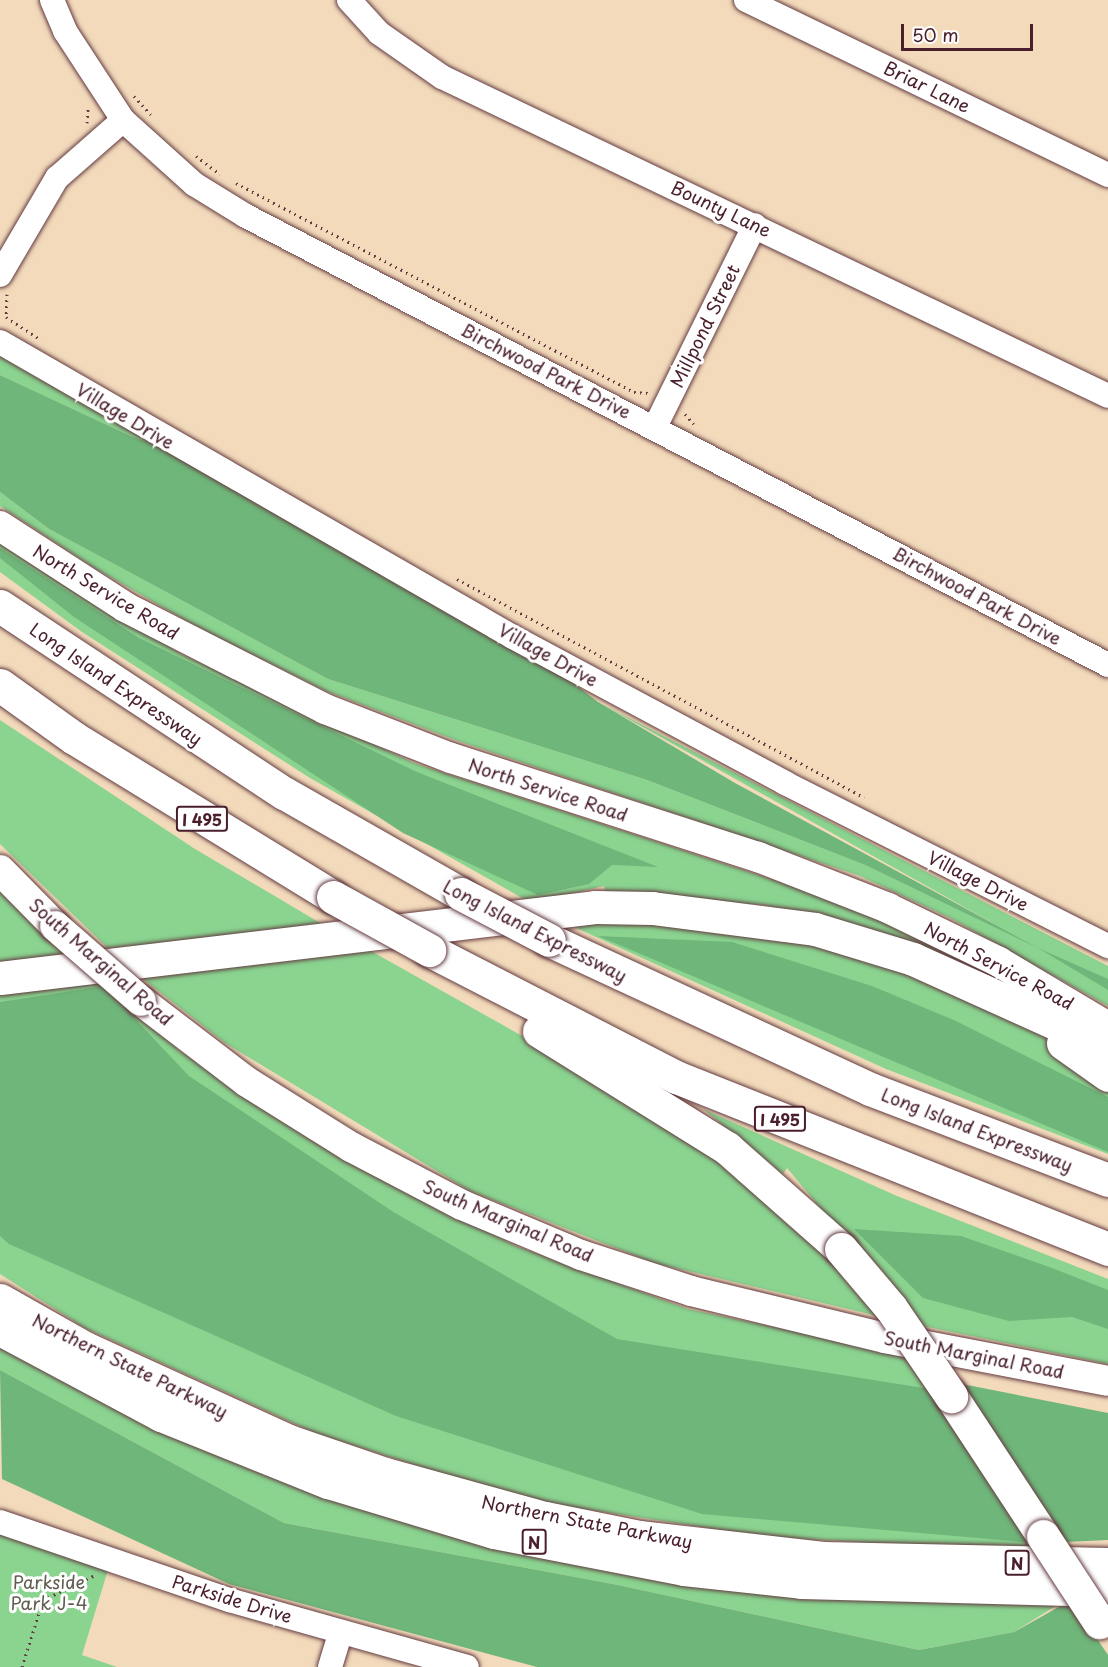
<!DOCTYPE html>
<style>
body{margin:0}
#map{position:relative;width:1108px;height:1667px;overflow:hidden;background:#f3dabb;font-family:"Playpen Sans",sans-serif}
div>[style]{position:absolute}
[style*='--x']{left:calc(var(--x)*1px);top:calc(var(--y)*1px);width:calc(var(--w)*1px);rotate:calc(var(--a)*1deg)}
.green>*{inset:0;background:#8ad490}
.forest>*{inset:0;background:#6fb67a}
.path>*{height:3px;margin-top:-1.5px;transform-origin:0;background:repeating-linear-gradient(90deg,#633b41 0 1.5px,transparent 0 6px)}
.roads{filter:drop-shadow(0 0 2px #633b41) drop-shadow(0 0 2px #633b41)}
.minor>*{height:24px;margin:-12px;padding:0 12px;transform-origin:12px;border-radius:12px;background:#fff}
.major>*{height:30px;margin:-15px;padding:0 15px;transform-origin:15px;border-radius:15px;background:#fff}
.highway>*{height:33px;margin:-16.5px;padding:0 16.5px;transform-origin:16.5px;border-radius:16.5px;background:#fff}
.bridges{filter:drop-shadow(0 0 2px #633b41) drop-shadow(0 0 2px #633b41)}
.major-bridge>*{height:30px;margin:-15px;padding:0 15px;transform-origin:15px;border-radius:15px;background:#fff}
.highway-bridge>*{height:33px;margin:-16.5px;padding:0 16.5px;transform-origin:16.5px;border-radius:16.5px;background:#fff}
span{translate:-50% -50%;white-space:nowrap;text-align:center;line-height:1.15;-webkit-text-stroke:6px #fff;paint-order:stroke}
.shield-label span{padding:2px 4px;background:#fff;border:2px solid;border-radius:4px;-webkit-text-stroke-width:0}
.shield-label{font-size:16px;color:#4a1f2b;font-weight:700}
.street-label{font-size:18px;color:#4a1f2b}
.park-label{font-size:18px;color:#605e4e}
.scale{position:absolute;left:901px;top:24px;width:132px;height:27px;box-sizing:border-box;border:3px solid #4a1f2b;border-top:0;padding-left:8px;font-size:18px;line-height:21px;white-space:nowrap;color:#4a1f2b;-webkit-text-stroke:4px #fff;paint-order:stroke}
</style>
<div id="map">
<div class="green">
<div style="clip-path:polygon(0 342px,196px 458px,133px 437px,0 375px)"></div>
<div style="clip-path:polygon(0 492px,49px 529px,328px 679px,647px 780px,865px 865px,1023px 940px,598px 702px,1108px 966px,1108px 1006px,950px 918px,860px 876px,455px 740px,326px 691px,204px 631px,96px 569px,0 506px)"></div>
<div style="clip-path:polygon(0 541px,181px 654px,414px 763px,863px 909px,995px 975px,989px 980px,855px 927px,764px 905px,606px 894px,604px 886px,531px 903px,310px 778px,82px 632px,0 572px)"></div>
<div style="clip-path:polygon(0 720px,195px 849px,327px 927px,112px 952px,0 844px)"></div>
<div style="clip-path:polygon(0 885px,73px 959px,0 968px)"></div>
<div style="clip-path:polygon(660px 915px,857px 949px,1034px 1030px,1108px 1083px,1108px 1154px,886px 1069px,572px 926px,615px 919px,642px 925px)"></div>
<div style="clip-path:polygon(355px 942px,638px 1101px,739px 1170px,830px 1248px,886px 1318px,654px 1263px,470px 1191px,225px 1043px,133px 971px)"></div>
<div style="clip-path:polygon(92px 976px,180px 1051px,314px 1142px,516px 1246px,688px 1309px,912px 1356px,1039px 1552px,768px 1537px,525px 1500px,315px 1433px,85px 1328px,0 1274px,0 988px)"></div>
<div style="clip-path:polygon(703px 1109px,897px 1196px,1108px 1279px,1108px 1364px,918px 1325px,787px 1168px,783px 1174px)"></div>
<div style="clip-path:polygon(0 1344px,330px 1500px,1065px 1600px,1014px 1632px,919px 1650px,618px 1585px,284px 1523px,0 1370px)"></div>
<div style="clip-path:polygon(0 1522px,111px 1560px,82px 1655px,117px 1667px,0 1667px)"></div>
</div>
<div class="forest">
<div style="clip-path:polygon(0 375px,133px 437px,196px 458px,513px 637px,598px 702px,735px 783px,1038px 948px,1108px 979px,1108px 990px,1038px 948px,865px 865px,647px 780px,328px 679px,49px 529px,0 492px)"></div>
<div style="clip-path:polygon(0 548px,139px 638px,417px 772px,658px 867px,612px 865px,589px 884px,538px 895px,403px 833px,74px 617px,0 558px)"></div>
<div style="clip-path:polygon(598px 936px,732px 942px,872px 986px,956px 1021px,1108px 1097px,1108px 1152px)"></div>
<div style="clip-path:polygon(104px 986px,189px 1076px,395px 1213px,617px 1339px,936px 1390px,1034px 1543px,702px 1514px,396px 1416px,9px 1244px,0 1236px,0 1002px)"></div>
<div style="clip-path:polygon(854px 1229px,961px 1236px,1052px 1268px,1108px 1290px,1108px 1329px,1072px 1317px,1009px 1321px,923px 1298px)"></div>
<div style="clip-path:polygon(0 1370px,284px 1523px,618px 1585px,919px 1650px,1014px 1632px,1071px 1600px,1108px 1655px,1108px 1667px,537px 1667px,229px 1584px,2px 1479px)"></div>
<div style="clip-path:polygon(957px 1383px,1108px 1413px,1108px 1540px,1066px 1542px)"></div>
</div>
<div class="path">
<div style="--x:134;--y:96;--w:25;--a:48"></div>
<div style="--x:87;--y:123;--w:16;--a:-86"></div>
<div style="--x:196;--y:156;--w:30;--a:37"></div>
<div style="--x:236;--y:183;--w:450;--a:27.7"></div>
<div style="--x:634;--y:392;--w:14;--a:4"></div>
<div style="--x:7;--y:294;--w:23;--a:92"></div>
<div style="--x:6;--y:317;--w:38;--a:33"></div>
<div style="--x:685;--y:414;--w:13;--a:48"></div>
<div style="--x:457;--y:579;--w:462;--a:28.2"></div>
<div style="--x:22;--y:1667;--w:70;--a:-72.6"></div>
<div style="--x:43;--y:1600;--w:58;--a:-25.7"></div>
</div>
<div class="roads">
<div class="minor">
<div style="--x:52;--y:0;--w:34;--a:67"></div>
<div style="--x:65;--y:31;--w:106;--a:56.9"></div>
<div style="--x:123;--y:120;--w:96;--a:42"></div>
<div style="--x:194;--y:184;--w:61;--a:31.6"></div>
<div style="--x:246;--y:216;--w:972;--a:27.51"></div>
<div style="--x:349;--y:0;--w:45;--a:47.7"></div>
<div style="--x:379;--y:33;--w:77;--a:34.9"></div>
<div style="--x:442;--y:77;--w:738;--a:25.59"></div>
<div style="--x:746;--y:0;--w:402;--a:25.8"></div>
<div style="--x:0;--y:275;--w:113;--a:-59.6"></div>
<div style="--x:57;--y:178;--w:88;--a:-41.3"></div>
<div style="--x:0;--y:342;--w:592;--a:29.9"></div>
<div style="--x:513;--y:637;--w:309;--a:28.2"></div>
<div style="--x:785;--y:783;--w:362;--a:26.8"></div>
<div style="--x:655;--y:427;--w:225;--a:-63.7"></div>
<div style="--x:0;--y:1522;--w:242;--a:18.8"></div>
<div style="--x:229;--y:1600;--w:247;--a:15.7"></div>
<div style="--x:330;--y:1667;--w:37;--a:-73"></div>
</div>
<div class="major">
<div style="--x:0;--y:526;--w:149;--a:32.9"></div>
<div style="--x:125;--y:607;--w:225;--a:27"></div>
<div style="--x:325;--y:709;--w:135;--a:21.3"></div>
<div style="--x:451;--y:758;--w:323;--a:17.9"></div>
<div style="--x:758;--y:857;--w:140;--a:21.4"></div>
<div style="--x:888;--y:908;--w:123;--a:25.9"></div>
<div style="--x:999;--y:962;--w:127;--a:30.8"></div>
<div style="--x:0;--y:870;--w:78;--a:45.5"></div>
<div style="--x:141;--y:1001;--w:133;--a:37.4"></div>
<div style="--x:247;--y:1082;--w:123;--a:32"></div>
<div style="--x:351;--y:1147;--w:125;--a:27.6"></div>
<div style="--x:462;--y:1205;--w:129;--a:22.8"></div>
<div style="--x:581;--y:1255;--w:116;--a:18.1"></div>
<div style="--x:691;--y:1291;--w:200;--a:13.6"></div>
<div style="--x:885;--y:1338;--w:227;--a:10.9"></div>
</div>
<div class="highway">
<div style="--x:0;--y:606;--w:340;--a:33.4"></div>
<div style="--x:284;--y:793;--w:204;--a:29.7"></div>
<div style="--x:0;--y:685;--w:91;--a:35.6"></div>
<div style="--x:74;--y:738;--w:304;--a:31.5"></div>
<div style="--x:549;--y:940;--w:354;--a:24.9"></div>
<div style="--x:870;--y:1089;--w:255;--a:20.9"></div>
<div style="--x:429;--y:950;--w:278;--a:27.2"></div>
<div style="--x:676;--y:1077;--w:465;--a:21.7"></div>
<div style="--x:0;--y:978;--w:599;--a:-6.8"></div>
<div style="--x:595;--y:907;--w:57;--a:1"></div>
<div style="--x:652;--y:908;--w:164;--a:7.3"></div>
<div style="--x:815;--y:929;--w:102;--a:17"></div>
<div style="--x:913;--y:959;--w:214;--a:24.3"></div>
<div style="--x:539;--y:1031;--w:221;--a:31.9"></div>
<div style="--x:727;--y:1148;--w:152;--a:41.5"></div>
<div style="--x:1063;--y:1043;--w:55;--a:35.4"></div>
<div style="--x:0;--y:1300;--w:98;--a:29.5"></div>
<div style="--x:85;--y:1348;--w:224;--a:24.5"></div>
<div style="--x:289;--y:1441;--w:102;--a:19"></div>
<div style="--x:385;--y:1474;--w:166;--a:15.4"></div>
<div style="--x:545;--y:1518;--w:96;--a:11.4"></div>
<div style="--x:639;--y:1537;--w:185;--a:6.5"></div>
<div style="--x:823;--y:1558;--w:285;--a:1.2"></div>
<div style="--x:0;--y:1329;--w:183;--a:28.1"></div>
<div style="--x:161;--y:1415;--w:180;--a:21.9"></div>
<div style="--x:328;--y:1482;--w:173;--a:16.8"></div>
<div style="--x:494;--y:1532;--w:194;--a:11"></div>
<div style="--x:684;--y:1569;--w:118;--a:6.3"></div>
<div style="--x:801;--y:1582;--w:307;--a:1.5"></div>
<div style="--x:951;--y:1396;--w:168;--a:56.7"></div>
</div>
</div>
<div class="bridges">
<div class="major-bridge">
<div style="--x:55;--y:926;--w:114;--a:41.1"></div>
</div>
<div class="highway-bridge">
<div style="--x:461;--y:894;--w:99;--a:27.6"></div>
<div style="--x:333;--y:897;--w:110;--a:28.9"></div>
<div style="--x:841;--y:1249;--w:77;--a:49.7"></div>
<div style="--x:891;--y:1308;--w:107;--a:55.7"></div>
<div style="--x:1043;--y:1536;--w:103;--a:56.9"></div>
</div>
</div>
<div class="shield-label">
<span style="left:202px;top:819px">I 495</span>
<span style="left:780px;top:1119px">I 495</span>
<span style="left:534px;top:1542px">N</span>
<span style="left:1017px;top:1563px">N</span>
</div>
<div class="street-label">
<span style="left:927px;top:87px;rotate:26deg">Briar Lane</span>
<span style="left:721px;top:209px;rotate:25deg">Bounty Lane</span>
<span style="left:705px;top:326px;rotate:-64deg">Millpond Street</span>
<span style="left:546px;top:371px;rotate:27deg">Birchwood Park Drive</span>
<span style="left:125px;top:416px;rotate:31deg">Village Drive</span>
<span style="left:106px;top:592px;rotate:31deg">North Service Road</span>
<span style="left:977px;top:596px;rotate:28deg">Birchwood Park Drive</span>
<span style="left:548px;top:655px;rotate:29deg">Village Drive</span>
<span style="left:116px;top:684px;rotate:34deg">Long Island Expressway</span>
<span style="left:548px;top:790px;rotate:18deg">North Service Road</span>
<span style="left:978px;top:881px;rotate:27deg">Village Drive</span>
<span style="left:535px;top:931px;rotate:27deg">Long Island Expressway</span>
<span style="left:101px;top:962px;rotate:41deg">South Marginal Road</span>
<span style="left:999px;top:966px;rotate:28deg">North Service Road</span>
<span style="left:977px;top:1130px;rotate:21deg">Long Island Expressway</span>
<span style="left:508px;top:1221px;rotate:23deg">South Marginal Road</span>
<span style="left:974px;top:1355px;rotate:11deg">South Marginal Road</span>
<span style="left:130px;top:1366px;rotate:26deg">Northern State Parkway</span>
<span style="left:587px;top:1522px;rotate:11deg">Northern State Parkway</span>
<span style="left:232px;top:1599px;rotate:17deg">Parkside Drive</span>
</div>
<div class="park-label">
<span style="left:49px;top:1593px">Parkside<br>Park J-4</span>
</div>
<div class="scale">50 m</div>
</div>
